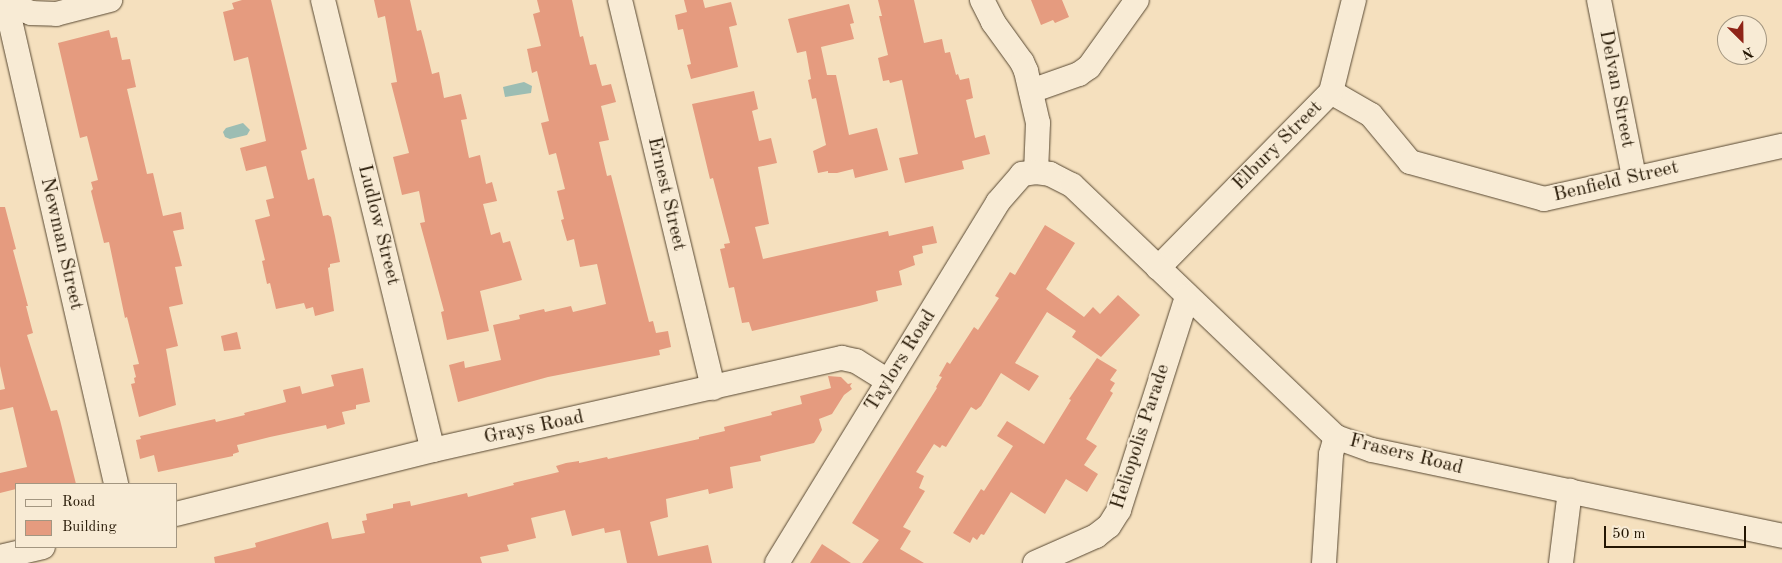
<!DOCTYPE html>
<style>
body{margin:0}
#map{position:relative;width:1782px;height:563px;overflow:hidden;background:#f5e0be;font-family:"Old Standard TT",serif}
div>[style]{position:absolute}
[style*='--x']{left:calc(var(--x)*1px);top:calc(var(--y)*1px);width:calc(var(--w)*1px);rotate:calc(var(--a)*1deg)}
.water>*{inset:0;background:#9cbdb3}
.building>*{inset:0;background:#e59b7f}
.roads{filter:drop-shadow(0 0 1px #584832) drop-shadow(0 0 1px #584832)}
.minor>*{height:24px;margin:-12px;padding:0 12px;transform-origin:12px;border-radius:12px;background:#f8ebd5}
span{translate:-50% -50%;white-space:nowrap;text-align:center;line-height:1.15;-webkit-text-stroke:4px #f8ebd5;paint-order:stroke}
.street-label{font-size:20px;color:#241603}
.legend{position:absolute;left:15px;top:483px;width:162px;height:65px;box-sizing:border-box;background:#f8ebd5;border:1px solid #a39681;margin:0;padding:6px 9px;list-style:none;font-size:15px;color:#241603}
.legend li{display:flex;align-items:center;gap:10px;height:25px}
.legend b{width:25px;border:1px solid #a39681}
.north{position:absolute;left:1717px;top:15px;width:50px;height:50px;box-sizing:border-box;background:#f8ebd5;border:1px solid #a39681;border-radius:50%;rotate:157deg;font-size:14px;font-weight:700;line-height:20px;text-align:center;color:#241603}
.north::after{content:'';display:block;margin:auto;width:18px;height:22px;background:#8f2418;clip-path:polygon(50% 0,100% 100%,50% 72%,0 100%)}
.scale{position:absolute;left:1604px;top:526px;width:142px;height:22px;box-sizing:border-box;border:2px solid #241603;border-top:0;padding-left:6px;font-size:15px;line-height:18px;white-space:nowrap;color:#241603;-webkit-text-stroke:4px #f8ebd5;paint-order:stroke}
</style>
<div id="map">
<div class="water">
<div style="clip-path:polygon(524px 82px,532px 86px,531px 93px,505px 97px,503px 87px)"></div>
<div style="clip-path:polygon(243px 123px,250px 130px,247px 135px,230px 139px,225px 137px,223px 132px,226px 128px)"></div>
</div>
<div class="building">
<div style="clip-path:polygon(242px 0,271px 0,307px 149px,301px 151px,308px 180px,314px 178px,323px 216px,328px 215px,331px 217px,335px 236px,340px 262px,330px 264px,330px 267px,328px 268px,334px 311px,315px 316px,313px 307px,306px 309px,304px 303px,276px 309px,270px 283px,267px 284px,262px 261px,265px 260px,255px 220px,270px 216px,266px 200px,274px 198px,266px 166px,246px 171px,240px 148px,266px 141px,248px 57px,234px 61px,223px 12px,234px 9px,232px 3px)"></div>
<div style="clip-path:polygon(374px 0,410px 0,417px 31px,421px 30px,424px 41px,432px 74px,439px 72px,444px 98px,461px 94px,467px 119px,461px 120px,469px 158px,480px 155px,486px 184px,492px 182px,497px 201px,483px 204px,491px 235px,500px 232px,503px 243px,510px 241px,522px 280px,480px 291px,489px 331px,447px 340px,441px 312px,444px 311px,420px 223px,425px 222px,419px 191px,402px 195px,393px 157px,409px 153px,391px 83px,397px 82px,385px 16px,378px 18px)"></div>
<div style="clip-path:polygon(537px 0,572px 0,580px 37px,583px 36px,590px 65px,596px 64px,602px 86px,611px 84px,616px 102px,601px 106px,609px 140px,599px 142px,607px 176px,611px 175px,649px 322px,653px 321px,656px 333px,668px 331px,671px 347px,659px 350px,660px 355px,548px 377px,458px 402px,449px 365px,464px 361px,465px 368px,501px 360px,493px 325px,520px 319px,519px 315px,544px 309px,545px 312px,571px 306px,573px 312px,606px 304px,597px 264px,580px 267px,574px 239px,567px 241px,561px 220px,564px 219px,557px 191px,565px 189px,556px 153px,549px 155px,541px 123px,549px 121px,537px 71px,532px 73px,527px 49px,541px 46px,533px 14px,540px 12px)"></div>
<div style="clip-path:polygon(684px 0,703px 0,705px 8px,731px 2px,737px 25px,729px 27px,738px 67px,691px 79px,687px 65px,691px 64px,683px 29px,678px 30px,675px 15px,687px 12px)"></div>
<div style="clip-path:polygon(878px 0,914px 0,924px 43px,942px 39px,945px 53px,950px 52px,956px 75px,958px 74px,960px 80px,969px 78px,973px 98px,966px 100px,975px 138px,985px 135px,990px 154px,962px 161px,964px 169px,905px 183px,899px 158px,918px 154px,902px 80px,890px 83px,889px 80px,883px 81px,878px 58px,888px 55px,879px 16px,882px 16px)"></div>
<div style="clip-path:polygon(1031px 0,1062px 0,1069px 17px,1055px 23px,1053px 20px,1041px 25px)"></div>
<div style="clip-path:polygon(849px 4px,854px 23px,850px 24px,854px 39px,821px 47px,827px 75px,836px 75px,849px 135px,877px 128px,888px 170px,855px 178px,853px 169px,837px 173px,828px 173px,828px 171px,818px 173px,813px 151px,826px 145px,816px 98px,812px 99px,808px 80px,811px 79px,806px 51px,797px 53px,788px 19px)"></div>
<div style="clip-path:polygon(109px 30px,111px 38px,117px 37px,122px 60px,130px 59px,136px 87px,127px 89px,147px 174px,153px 173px,163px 216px,181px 212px,184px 229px,173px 231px,182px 266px,175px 267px,183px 304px,169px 307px,178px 346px,166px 349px,176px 405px,139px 417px,131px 384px,135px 383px,134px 378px,136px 377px,133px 365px,139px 364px,127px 317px,125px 318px,109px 242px,104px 243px,91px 191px,93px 189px,91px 182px,98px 180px,87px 136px,80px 138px,58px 43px)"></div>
<div style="clip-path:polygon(754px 91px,758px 109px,752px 111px,759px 141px,771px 138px,777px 163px,758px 167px,769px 224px,755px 227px,763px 259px,888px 231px,889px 236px,933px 226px,937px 243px,922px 246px,923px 253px,913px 256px,915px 265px,899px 271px,902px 285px,876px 291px,878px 301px,859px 306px,752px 331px,749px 322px,742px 323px,734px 287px,729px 288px,720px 249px,725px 248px,724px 244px,730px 243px,713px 178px,710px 179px,692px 104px)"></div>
<div style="clip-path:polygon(0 207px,5px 207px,16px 249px,13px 250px,28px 306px,26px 306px,33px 333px,27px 335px,51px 411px,57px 410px,60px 420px,76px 484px,16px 484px,16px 489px,0 493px,0 473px,27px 467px,13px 407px,0 410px,0 390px,5px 389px,0 366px)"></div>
<div style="clip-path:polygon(1045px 225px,1075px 243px,1046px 289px,1084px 317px,1093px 307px,1100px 314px,1118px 295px,1140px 315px,1101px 357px,1072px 337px,1076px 331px,1047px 312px,1015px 363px,1039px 376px,1029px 391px,1001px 373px,981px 406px,976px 410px,971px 407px,946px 447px,942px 445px,940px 448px,934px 444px,916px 472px,924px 476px,919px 488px,925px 491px,903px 527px,911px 531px,900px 549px,924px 563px,862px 563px,879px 540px,852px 523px,937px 388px,936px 387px,942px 377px,939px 376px,947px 362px,950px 364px,974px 327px,978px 330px,999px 298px,995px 296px,1010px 272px,1015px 275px)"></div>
<div style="clip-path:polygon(237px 332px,241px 349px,224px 351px,221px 336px)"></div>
<div style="clip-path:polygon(1097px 358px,1117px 370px,1110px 380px,1115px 383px,1110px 391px,1113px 393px,1086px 439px,1097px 446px,1084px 465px,1098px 474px,1087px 492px,1066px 479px,1045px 514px,1011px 492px,984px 535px,981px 534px,977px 540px,973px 537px,970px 543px,953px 533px,981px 489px,984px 491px,1013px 446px,997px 436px,1007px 421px,1044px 444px,1071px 400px,1069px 399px)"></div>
<div style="clip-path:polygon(363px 368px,370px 402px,356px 405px,356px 409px,342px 412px,345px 424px,327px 429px,326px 425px,270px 437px,237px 445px,239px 452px,233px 454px,233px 456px,158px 472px,154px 455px,140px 459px,136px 440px,141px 439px,140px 436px,215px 419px,216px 422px,245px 415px,244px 413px,286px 402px,283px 390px,300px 386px,302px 394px,334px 386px,331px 375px)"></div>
<div style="clip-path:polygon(828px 376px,841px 377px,848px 384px,852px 383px,850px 386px,852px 389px,844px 395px,832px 414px,819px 419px,822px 430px,814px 443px,760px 456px,761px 461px,730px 467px,733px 488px,709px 494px,708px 489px,666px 499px,668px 517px,650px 522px,658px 556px,708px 545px,712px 563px,627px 563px,620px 530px,605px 533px,604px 528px,572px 536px,565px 510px,531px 518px,536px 538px,507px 545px,509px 551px,480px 557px,482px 563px,215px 563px,214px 557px,256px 547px,255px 543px,328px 522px,332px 539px,365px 533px,362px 521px,367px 520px,366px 514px,393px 508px,393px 504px,410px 501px,411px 506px,467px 493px,468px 497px,514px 485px,513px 483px,559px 472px,556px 466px,566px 463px,579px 461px,579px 463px,607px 457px,608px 459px,699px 439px,699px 437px,725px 431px,724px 427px,772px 415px,771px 412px,802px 404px,800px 396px,831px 388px)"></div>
<div style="clip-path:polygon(822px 544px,851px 563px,810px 563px)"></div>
</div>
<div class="roads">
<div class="minor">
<div style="--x:323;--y:0;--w:463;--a:76.3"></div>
<div style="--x:620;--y:0;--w:399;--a:76.5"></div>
<div style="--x:982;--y:0;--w:25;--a:63"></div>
<div style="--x:993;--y:22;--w:49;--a:54.1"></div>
<div style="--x:1022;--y:62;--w:10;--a:66"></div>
<div style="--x:1026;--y:71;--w:53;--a:77"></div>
<div style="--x:1038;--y:123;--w:49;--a:92.3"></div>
<div style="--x:1599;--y:0;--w:180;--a:78.8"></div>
<div style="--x:0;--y:1;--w:33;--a:21"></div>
<div style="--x:31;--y:13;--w:25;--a:2"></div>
<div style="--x:56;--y:14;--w:56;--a:-14.5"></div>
<div style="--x:6;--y:3;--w:493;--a:77.1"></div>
<div style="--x:1031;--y:91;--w:51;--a:-19.5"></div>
<div style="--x:1079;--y:74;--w:12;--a:-35"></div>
<div style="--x:1089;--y:67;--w:82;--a:-54.4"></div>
<div style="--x:1331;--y:92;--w:46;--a:29.9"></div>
<div style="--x:1371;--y:115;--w:61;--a:50.3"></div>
<div style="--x:1410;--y:162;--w:139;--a:15.4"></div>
<div style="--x:1544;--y:199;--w:244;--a:-12.6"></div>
<div style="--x:1158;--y:268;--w:247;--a:-45.5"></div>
<div style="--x:1331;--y:92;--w:95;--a:-76"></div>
<div style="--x:176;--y:514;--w:265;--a:-14"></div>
<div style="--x:433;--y:450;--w:419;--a:-12.7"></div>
<div style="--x:842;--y:358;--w:14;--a:12"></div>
<div style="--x:856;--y:361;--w:38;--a:32"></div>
<div style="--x:0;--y:557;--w:44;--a:-13.1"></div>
<div style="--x:777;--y:563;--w:423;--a:-58.5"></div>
<div style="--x:998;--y:202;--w:37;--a:-49"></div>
<div style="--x:1022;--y:174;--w:14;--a:-8"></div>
<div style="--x:1036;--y:172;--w:14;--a:8"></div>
<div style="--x:1050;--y:174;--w:25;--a:27"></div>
<div style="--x:1072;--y:185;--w:365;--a:43.7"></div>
<div style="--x:1336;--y:437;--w:38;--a:20"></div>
<div style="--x:1372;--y:450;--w:419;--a:11.8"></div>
<div style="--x:1035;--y:563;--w:67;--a:-23.9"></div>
<div style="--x:1096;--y:536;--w:16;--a:-38"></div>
<div style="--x:1109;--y:526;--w:19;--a:-58"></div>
<div style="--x:1119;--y:510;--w:224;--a:-72.3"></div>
<div style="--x:1324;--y:563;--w:109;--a:-86.3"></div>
<div style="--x:1331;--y:454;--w:18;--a:-74"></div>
<div style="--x:1561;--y:563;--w:73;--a:-82.9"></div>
</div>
</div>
<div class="street-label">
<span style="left:1616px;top:89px;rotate:79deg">Delvan Street</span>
<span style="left:1278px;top:146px;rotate:-45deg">Elbury Street</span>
<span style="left:1616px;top:182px;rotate:-13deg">Benfield Street</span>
<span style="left:666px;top:194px;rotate:77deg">Ernest Street</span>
<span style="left:378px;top:225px;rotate:76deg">Ludlow Street</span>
<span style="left:61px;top:244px;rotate:77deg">Newman Street</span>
<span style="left:901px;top:361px;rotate:-58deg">Taylors Road</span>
<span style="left:534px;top:428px;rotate:-12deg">Grays Road</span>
<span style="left:1141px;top:437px;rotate:-72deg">Heliopolis Parade</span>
<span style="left:1406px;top:455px;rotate:14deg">Frasers Road</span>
</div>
<ul class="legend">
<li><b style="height:6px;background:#f8ebd5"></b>Road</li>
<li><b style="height:14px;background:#e59b7f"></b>Building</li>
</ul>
<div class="north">N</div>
<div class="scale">50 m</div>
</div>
